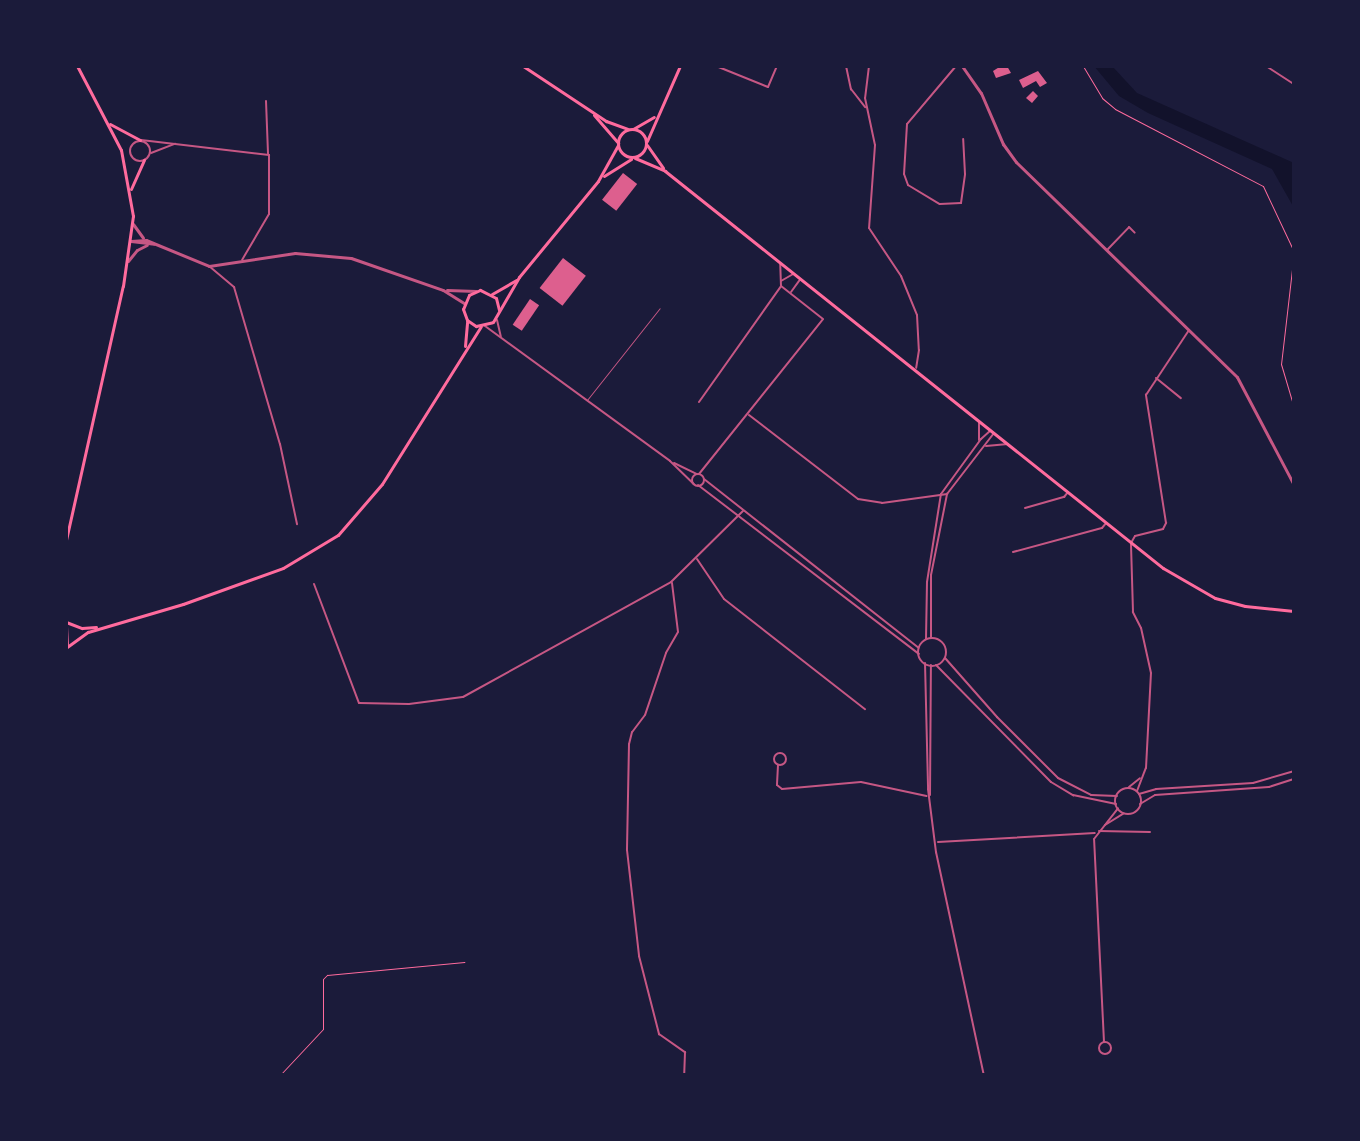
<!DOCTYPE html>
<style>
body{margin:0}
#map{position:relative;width:1360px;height:1141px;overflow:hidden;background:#1b1b3a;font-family:"Source Sans 3",sans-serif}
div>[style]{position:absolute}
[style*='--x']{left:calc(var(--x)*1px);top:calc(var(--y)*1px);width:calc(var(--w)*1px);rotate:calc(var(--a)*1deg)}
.water>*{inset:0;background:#12122b}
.building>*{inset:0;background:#dd5f8e;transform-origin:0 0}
.path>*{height:1px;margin:-0.5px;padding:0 0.5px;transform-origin:0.5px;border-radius:0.5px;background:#ff6b9d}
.service>*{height:1px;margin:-0.5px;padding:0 0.5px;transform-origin:0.5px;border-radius:0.5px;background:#c65784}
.minor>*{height:2px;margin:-1px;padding:0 1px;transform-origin:1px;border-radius:1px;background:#c65784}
.minor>.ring{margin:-1px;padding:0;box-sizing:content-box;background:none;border:2px solid #c65784;border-radius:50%}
.tertiary>*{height:3px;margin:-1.5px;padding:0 1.5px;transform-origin:1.5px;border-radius:1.5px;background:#c65784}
.secondary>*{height:3px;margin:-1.5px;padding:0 1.5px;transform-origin:1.5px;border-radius:1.5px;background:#ff6b9d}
.primary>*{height:3px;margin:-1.5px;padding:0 1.5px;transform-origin:1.5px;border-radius:1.5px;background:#ff6b9d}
.primary>.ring{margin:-1.5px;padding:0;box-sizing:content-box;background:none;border:3px solid #ff6b9d;border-radius:50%}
span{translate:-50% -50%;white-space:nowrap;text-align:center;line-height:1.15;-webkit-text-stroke:7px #1b1b3a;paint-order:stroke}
.frame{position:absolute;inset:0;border:68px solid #1b1b3a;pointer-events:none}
</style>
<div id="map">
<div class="water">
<div style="clip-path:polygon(1094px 66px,1112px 66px,1137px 93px,1294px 163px,1294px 208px,1272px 169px,1148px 113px,1119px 96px)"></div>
</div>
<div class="building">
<div style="clip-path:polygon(1001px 66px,1007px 66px,1011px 73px,996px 78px,993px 71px)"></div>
<div style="clip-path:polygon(1038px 71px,1047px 83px,1040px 87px,1036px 81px,1023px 88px,1019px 80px)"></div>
<div style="clip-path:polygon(1033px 91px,1038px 96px,1032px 103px,1026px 98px)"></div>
<div style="left:623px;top:173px;width:18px;height:34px;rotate:38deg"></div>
<div style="left:563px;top:258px;width:29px;height:38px;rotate:38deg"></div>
<div style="left:530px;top:299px;width:11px;height:31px;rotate:34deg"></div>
</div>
<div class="path">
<div style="--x:1083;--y:66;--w:37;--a:59"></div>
<div style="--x:1102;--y:98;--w:17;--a:40"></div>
<div style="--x:1115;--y:109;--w:167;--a:27.5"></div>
<div style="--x:1263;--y:186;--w:73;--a:64.8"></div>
<div style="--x:1294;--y:252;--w:113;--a:96.6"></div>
<div style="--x:1281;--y:364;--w:46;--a:73.5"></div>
<div style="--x:280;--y:1075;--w:63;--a:-46.9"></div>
<div style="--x:323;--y:1029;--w:50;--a:-90"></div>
<div style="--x:323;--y:979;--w:6;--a:-45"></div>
<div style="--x:327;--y:975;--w:138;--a:-5.4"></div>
</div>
<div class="service">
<div style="--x:587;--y:400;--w:117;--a:-51.6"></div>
</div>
<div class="minor">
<div style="--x:716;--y:66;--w:56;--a:22"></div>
<div style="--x:768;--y:87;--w:23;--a:-67"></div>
<div style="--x:846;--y:66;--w:24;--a:78"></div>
<div style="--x:851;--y:89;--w:23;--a:52"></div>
<div style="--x:869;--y:66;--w:32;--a:97"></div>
<div style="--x:865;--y:98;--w:48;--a:78"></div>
<div style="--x:875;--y:145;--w:83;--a:94.1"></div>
<div style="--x:869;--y:228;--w:58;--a:56.3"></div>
<div style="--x:901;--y:276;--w:42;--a:67.7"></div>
<div style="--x:917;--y:315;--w:35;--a:87"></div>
<div style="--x:919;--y:350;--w:18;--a:99"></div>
<div style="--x:956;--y:66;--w:76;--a:130.2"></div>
<div style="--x:907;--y:124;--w:50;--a:93.4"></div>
<div style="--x:904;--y:174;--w:12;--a:70"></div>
<div style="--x:908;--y:185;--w:37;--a:31"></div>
<div style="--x:940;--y:204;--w:21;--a:-3"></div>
<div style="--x:961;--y:203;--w:29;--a:-82"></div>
<div style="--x:965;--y:174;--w:35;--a:-93"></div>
<div style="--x:1266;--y:66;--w:33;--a:33"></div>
<div style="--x:266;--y:101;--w:53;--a:87.8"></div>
<div style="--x:141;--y:140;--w:129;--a:6.7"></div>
<div style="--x:269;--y:155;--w:59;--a:90"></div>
<div style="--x:269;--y:214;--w:53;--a:120.4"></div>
<div class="ring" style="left:130px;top:141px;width:18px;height:18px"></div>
<div style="--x:151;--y:153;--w:26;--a:-21"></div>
<div style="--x:1108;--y:249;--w:30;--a:-46"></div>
<div style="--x:1129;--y:227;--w:8;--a:45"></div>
<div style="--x:209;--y:266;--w:33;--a:40"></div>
<div style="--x:234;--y:287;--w:164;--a:73.7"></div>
<div style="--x:280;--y:444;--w:82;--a:78"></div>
<div style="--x:781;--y:281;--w:14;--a:-30"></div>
<div style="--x:791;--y:292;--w:14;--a:-54"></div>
<div style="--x:497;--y:320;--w:17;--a:77"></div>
<div style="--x:485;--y:326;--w:229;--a:36.1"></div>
<div style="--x:670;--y:461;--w:33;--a:44"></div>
<div style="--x:1156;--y:378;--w:32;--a:39"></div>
<div style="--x:699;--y:402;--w:142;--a:-54.7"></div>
<div style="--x:781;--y:286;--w:23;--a:-92"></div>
<div style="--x:749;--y:415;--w:138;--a:37.6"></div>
<div style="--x:858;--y:499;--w:24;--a:9"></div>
<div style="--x:882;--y:503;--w:66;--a:-7.9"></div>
<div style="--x:979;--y:423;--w:17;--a:90"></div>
<div style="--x:986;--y:446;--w:22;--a:-5"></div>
<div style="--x:674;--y:463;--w:25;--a:26"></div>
<div style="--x:699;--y:474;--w:198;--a:-51.3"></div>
<div style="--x:823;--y:319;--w:53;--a:-141.8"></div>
<div class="ring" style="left:692px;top:474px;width:10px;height:10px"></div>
<div style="--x:704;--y:479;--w:273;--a:38.2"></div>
<div style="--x:698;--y:485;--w:278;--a:37.4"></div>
<div style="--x:1025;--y:508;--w:41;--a:-15.8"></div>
<div style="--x:1064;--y:497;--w:6;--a:-51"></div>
<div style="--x:1013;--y:552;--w:92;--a:-15.1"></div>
<div style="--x:1102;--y:528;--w:6;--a:-51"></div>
<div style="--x:697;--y:559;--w:48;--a:56"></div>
<div style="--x:724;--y:599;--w:179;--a:38"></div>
<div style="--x:672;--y:583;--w:49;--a:83"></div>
<div style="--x:678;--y:632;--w:24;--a:120"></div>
<div style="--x:666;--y:653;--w:65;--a:108.7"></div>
<div style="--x:645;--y:715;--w:21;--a:127"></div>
<div style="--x:632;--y:732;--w:12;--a:104"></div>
<div style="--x:629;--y:744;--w:106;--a:91.1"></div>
<div style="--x:627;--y:850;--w:107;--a:83.5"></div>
<div style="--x:639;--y:956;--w:81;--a:75.6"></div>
<div style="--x:659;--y:1034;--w:32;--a:35"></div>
<div style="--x:685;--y:1052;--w:23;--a:92"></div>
<div style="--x:314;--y:584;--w:127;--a:69.3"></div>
<div style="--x:359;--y:703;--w:50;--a:1.1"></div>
<div style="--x:409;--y:704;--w:54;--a:-7.4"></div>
<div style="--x:463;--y:697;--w:238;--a:-28.9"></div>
<div style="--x:671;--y:582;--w:101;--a:-44.6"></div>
<div style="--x:931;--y:638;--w:63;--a:-90"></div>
<div style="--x:931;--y:575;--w:83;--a:-78.8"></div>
<div style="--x:947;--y:494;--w:77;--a:-52.4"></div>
<div class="ring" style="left:918px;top:638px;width:26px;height:26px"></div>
<div style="--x:926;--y:639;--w:57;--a:-89"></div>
<div style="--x:927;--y:582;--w:89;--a:-81"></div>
<div style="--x:941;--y:494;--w:68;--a:-54"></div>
<div style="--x:981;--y:439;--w:12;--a:-42"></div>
<div style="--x:945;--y:658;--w:79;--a:48.6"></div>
<div style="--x:997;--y:717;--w:86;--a:45"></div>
<div style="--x:1058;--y:778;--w:37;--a:27"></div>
<div style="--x:1091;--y:795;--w:26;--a:2"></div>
<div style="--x:925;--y:663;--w:126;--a:88.6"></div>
<div style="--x:928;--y:789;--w:64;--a:82.8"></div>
<div style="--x:936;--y:852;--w:228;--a:77.9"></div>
<div style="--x:936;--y:665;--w:164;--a:45.5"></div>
<div style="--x:1051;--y:782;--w:26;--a:31"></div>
<div style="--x:1073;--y:795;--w:44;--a:11.8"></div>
<div class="ring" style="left:774px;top:753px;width:10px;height:10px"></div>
<div style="--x:778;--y:765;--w:20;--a:93"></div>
<div style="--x:777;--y:785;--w:6;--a:39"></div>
<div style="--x:782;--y:789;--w:79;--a:-5.1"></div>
<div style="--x:861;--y:782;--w:67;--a:12"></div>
<div style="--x:1129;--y:787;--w:14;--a:-39"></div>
<div class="ring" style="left:1115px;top:788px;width:24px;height:24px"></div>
<div style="--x:1137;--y:791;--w:25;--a:-69"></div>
<div style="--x:1146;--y:768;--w:95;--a:-87"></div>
<div style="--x:1151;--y:673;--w:46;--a:-102.5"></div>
<div style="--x:1141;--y:628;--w:18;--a:-117"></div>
<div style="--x:1133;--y:612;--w:69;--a:-91.7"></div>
<div style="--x:1131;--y:543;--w:8;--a:-60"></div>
<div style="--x:1135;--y:536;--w:29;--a:-14"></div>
<div style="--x:1163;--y:529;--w:7;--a:-63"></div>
<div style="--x:1166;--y:523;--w:130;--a:-98.9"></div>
<div style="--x:1146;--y:395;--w:78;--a:-56.5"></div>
<div style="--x:1139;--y:794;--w:18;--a:-16"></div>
<div style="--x:1156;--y:789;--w:97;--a:-3.5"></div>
<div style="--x:1253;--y:783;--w:43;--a:-16.3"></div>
<div style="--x:930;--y:795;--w:130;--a:-89.6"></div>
<div style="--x:1140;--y:804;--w:17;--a:-31"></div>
<div style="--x:1155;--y:795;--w:114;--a:-4"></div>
<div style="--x:1269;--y:787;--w:26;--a:-18"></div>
<div style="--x:1105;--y:825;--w:22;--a:-32"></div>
<div style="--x:1099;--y:831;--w:51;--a:1.1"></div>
<div style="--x:938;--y:842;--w:157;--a:-3.3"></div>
<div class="ring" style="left:1099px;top:1042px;width:10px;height:10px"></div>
<div style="--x:1104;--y:1042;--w:203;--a:-92.8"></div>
<div style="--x:1094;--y:839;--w:39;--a:-52"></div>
</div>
<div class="tertiary">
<div style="--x:962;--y:66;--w:33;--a:55"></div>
<div style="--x:981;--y:93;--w:56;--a:66.7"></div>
<div style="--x:1003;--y:144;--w:22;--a:54"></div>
<div style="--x:1016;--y:162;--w:308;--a:44.2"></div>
<div style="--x:1237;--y:377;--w:122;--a:62.2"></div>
<div style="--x:133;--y:224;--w:17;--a:54"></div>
<div style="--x:131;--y:241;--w:15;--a:-4"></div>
<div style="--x:146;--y:240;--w:68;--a:22.4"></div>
<div style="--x:209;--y:266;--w:87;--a:-8.6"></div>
<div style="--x:295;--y:253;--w:56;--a:5.1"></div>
<div style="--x:351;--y:258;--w:97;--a:19.2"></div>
<div style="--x:443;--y:290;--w:25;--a:32"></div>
<div style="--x:131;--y:241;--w:23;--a:7"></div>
<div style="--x:128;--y:261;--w:14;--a:-51"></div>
<div style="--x:137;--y:250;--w:11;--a:-27"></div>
<div style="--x:447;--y:290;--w:29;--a:2"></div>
</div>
<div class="secondary">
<div style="--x:523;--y:66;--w:100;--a:33.5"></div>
<div style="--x:606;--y:121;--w:23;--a:20"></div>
<div style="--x:594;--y:115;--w:37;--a:49"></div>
<div style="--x:110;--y:124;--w:34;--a:28"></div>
<div style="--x:131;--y:189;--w:32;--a:-66"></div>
<div style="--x:66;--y:540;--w:260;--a:-77.4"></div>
<div style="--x:123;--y:286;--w:71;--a:-81.9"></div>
<div style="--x:133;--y:216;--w:67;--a:-100.3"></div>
<div style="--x:121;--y:150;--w:95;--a:-117.6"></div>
</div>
<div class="primary">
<div class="ring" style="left:618px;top:129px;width:25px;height:25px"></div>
<div style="--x:633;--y:129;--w:24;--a:-30"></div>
<div style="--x:647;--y:141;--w:82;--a:-66.3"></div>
<div style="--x:647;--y:145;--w:28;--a:55"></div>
<div style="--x:635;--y:158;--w:33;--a:23"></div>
<div style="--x:665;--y:171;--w:637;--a:38.56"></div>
<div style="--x:1163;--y:568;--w:60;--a:30"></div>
<div style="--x:1215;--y:598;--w:31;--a:15"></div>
<div style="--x:1245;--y:606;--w:49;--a:5.8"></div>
<div style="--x:604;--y:176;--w:32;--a:-32"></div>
<div style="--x:492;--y:294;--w:28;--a:-30"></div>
<div style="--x:499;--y:310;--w:12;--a:-104"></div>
<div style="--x:496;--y:298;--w:18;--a:-153"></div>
<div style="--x:480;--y:290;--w:12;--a:156"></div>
<div style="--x:469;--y:295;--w:15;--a:113"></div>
<div style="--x:463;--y:309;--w:12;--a:70"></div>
<div style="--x:467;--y:320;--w:11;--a:34"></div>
<div style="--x:476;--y:326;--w:17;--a:-13"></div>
<div style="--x:493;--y:322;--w:52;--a:-60"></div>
<div style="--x:519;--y:277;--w:124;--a:-50.5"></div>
<div style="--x:598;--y:181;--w:41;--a:-60.9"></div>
<div style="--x:465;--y:346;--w:25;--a:-85"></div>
<div style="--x:66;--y:622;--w:17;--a:21"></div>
<div style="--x:82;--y:628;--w:14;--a:-4"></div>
<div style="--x:66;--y:626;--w:18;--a:87"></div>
<div style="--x:67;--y:647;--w:26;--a:-36"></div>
<div style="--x:88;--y:632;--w:99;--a:-16.4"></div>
<div style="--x:183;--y:604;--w:106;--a:-19.8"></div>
<div style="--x:283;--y:568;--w:64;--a:-31"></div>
<div style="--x:338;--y:535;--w:67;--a:-49.2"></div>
<div style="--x:382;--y:484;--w:186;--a:-57.9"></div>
</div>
<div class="frame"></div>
</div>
